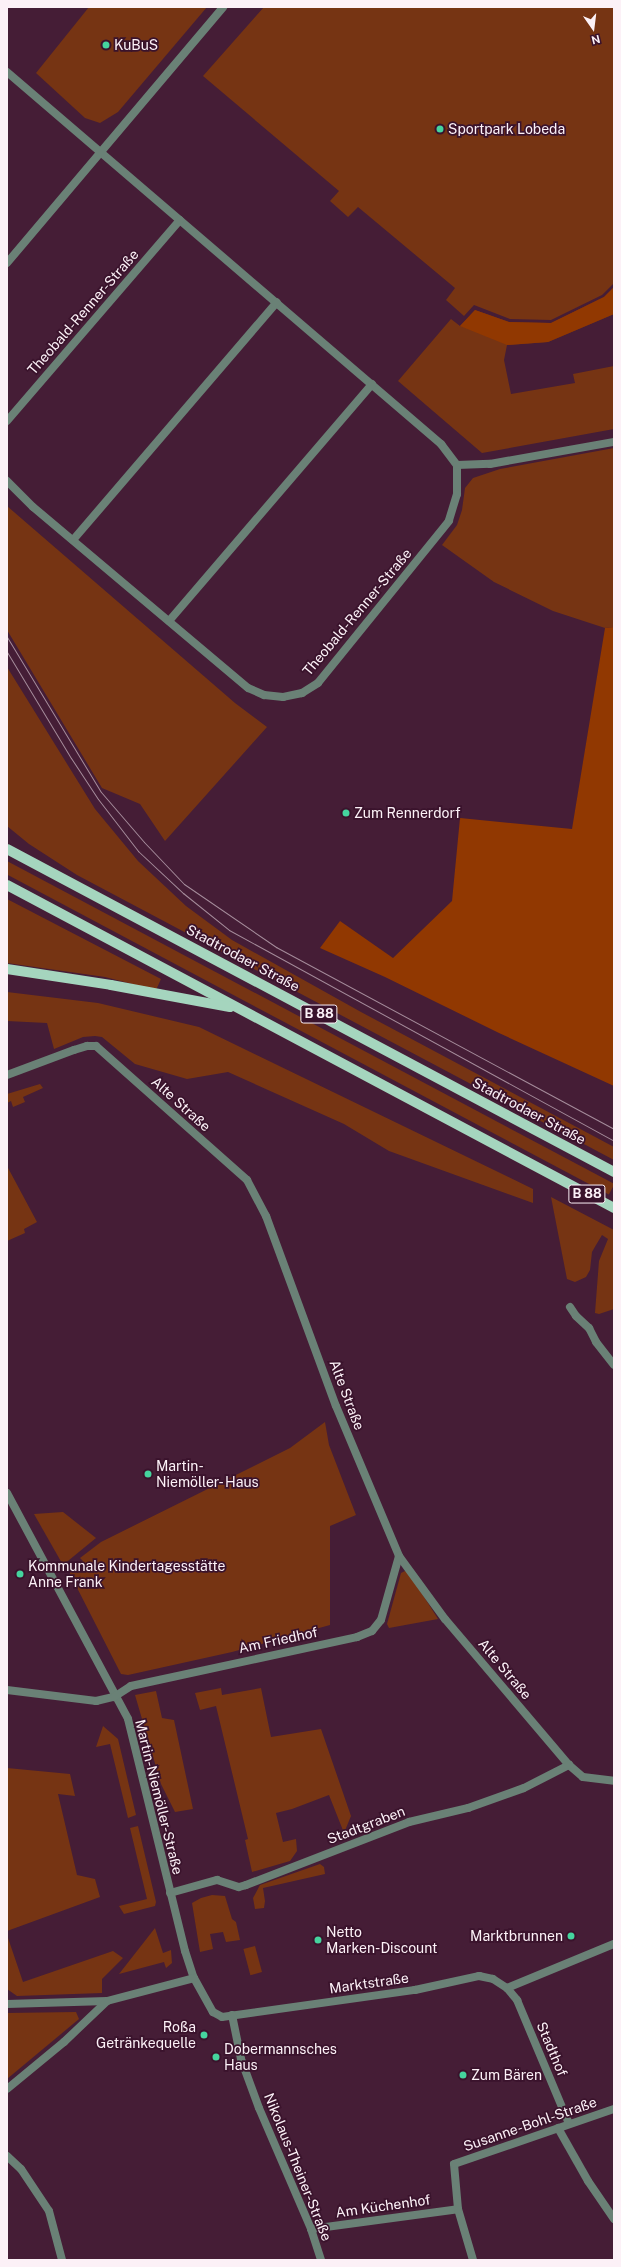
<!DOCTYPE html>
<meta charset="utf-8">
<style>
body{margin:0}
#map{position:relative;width:621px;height:2267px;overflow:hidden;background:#451d36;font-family:"Public Sans",sans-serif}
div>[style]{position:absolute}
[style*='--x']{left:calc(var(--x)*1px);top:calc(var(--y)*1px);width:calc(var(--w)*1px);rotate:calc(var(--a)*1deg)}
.green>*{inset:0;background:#763413;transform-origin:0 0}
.forest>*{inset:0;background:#913801}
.minor>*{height:8px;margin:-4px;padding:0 4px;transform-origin:4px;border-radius:4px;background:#6a8176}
.primary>*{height:10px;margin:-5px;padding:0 5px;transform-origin:5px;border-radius:5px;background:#a5d5be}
.tram>*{height:1px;margin:-0.5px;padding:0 0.5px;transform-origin:0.5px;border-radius:0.5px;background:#a58c9b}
.dots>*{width:11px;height:11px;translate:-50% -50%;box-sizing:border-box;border:2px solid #3a132c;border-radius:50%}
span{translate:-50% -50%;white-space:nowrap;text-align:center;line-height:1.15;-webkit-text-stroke:3.5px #3a132c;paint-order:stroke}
.shield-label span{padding:1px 3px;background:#3a132c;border:1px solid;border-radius:3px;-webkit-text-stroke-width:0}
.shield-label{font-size:13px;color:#fcf1f7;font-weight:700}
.poi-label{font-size:14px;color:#fcf1f7}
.left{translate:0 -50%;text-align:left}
.right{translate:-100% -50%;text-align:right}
.street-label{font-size:14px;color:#fcf1f7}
.frame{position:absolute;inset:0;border:8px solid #fcf1f7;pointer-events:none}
.north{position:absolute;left:573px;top:8px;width:40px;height:40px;-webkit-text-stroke:3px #3a132c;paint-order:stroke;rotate:166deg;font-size:11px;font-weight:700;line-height:16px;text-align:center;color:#fcf1f7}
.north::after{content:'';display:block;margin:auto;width:14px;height:18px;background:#fcf1f7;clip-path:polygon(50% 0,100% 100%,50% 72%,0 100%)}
</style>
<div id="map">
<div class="green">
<div style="clip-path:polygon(89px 7px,207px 7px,118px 112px,100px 123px,85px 118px,36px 73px)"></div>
<div style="clip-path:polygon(264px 7px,614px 7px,614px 283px,602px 295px,551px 320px,510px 319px,474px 305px,464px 316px,446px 300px,455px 288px,358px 207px,348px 217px,330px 201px,339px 191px,203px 76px)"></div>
<div style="clip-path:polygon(614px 287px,614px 314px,548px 342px,507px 345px,504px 360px,511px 394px,575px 383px,573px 374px,614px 366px,614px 429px,482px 453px,398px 381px,451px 319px,460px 326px,475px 310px,509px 322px,551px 323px,604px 297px)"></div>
<div style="clip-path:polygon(614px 448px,614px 627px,605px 628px,553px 611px,494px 582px,442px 545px,457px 525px,462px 510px,465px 488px,473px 478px,500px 469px)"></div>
<div style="clip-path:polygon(7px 506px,235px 703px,267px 727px,165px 841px,140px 804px,102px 788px,7px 630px)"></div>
<div style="clip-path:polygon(7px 667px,95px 809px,138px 861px,186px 906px,232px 940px,361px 1012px,614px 1147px,614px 1160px,77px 875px,29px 844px,7px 826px)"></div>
<div style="left:7px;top:861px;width:688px;height:12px;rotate:28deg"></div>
<div style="clip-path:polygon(7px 899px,161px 979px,156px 990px,105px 977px,7px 963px)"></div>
<div style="clip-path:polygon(7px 992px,98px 1003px,199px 1027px,533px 1189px,533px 1203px,389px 1151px,344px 1124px,228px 1072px,187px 1079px,135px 1064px,102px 1037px,95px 1036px,83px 1037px,54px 1049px,47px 1023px,7px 1021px)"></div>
<div style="clip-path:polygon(40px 1084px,43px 1088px,23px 1097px,25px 1102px,13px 1107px,11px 1101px,7px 1103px,7px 1094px)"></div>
<div style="clip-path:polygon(7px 1166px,37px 1222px,24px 1229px,25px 1233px,7px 1241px)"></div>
<div style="clip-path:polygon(551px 1197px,614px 1230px,614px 1309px,599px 1314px,595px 1313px,599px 1261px,608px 1239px,602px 1235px,596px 1245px,592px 1252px,590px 1270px,586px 1277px,575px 1282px,567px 1279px)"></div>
<div style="clip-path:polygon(325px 1422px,329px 1445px,356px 1515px,330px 1526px,330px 1625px,232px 1652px,128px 1675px,121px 1674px,70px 1574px,71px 1567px,83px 1561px,80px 1558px,101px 1542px,290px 1448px)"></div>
<div style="clip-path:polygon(63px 1512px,96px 1538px,63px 1565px,34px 1514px)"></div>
<div style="clip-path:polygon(405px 1571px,409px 1573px,438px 1619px,389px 1628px,387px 1624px,401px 1573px)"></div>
<div style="clip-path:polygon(221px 1688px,222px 1695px,261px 1688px,271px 1737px,321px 1729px,351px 1816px,344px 1833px,329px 1795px,292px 1809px,276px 1813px,283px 1842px,296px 1839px,297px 1851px,290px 1861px,252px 1872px,245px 1840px,248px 1839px,216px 1706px,200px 1710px,195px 1693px)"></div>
<div style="clip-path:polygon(156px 1691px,162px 1718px,174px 1720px,193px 1809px,175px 1812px,161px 1784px,135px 1695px)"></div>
<div style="clip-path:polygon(103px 1726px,118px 1739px,136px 1815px,128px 1818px,110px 1744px,96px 1747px)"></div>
<div style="clip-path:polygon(7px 1768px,70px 1774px,75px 1796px,58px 1794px,77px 1875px,95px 1879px,100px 1897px,7px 1931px)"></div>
<div style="clip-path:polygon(138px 1826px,156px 1902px,155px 1906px,124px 1914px,119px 1906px,147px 1899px,130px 1828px)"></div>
<div style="clip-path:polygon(320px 1864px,324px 1867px,325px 1874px,263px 1888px,265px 1901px,264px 1908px,255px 1909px,253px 1898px,260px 1885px)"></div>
<div style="clip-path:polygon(212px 1895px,225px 1896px,232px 1919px,236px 1922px,240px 1940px,226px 1942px,223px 1932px,210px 1934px,213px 1949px,200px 1952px,192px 1903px,201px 1898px)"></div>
<div style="clip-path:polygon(155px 1928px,163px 1953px,171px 1950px,172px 1963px,166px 1968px,164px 1962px,119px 1974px)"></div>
<div style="clip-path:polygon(7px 1935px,23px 1982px,113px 1951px,123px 1958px,102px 1979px,102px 1993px,17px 1996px,7px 1989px)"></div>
<div style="left:255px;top:1946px;width:27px;height:12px;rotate:75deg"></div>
<div style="clip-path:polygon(76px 2012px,79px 2019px,7px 2079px,7px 2013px)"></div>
</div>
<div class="forest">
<div style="clip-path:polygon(614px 287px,614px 314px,548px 342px,507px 345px,460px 326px,475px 310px,509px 322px,551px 323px,604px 297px)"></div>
<div style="clip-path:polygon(614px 627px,614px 1086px,499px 1033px,385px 977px,320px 948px,340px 921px,393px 958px,452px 901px,460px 818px,572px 829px,605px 628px)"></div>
</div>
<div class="minor">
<div style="--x:7;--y:72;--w:572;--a:40.6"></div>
<div style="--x:441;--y:444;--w:26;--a:53"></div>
<div style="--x:457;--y:465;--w:29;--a:90"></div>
<div style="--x:457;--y:494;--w:28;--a:107"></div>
<div style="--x:449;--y:521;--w:208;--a:129"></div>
<div style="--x:318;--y:683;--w:19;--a:148"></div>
<div style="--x:302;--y:693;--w:19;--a:168"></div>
<div style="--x:283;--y:697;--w:19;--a:-174"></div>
<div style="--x:264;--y:695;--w:17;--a:-156"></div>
<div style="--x:248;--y:688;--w:281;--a:-139.9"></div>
<div style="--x:33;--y:507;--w:37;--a:-135"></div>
<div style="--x:7;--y:263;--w:335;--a:-49.8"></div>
<div style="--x:7;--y:421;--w:265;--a:-49.3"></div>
<div style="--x:457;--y:465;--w:33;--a:-2"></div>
<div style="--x:490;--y:464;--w:126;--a:-10.1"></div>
<div style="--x:73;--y:540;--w:313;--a:-49.4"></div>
<div style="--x:169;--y:621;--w:312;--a:-49.4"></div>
<div style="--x:7;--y:1075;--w:72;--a:-20.5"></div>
<div style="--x:74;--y:1050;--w:14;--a:-17"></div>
<div style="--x:87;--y:1046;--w:9;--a:0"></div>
<div style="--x:96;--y:1046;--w:202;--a:41.6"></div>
<div style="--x:247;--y:1180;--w:41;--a:62.2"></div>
<div style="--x:266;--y:1216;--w:202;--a:69.8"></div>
<div style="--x:336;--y:1406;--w:163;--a:67.2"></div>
<div style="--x:399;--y:1556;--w:78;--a:53.9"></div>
<div style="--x:445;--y:1619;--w:192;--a:49.7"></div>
<div style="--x:569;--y:1765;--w:18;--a:41"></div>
<div style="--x:583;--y:1777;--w:31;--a:7"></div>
<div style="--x:570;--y:1307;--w:11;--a:56"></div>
<div style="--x:576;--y:1316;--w:18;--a:43"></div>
<div style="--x:589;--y:1328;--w:16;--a:63"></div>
<div style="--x:596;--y:1342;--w:29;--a:52"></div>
<div style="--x:7;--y:1493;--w:256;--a:61.8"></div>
<div style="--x:128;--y:1719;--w:239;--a:76.2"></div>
<div style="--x:185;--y:1951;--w:28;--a:72"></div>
<div style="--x:194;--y:1978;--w:39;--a:61"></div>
<div style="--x:213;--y:2012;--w:10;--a:29"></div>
<div style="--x:222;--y:2017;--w:195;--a:-8"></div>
<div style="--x:415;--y:1990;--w:66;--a:-12.3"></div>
<div style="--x:479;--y:1976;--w:14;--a:12"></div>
<div style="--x:493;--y:1979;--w:17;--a:33"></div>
<div style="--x:507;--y:1988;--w:16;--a:50"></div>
<div style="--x:517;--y:2000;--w:134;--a:67.2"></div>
<div style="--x:7;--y:1690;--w:90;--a:7"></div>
<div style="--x:96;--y:1701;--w:18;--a:-13"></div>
<div style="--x:114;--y:1697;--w:20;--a:-33"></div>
<div style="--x:131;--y:1686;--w:231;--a:-12.2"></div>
<div style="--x:357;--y:1637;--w:16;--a:-22"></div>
<div style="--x:372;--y:1631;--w:14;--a:-51"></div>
<div style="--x:381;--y:1620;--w:66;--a:-74.3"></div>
<div style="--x:170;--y:1893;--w:49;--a:-15.5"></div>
<div style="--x:217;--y:1880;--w:23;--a:18"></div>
<div style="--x:239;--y:1887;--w:7;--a:-16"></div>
<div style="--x:246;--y:1885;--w:175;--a:-21.1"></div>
<div style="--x:409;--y:1822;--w:61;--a:-13.3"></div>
<div style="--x:468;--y:1808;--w:59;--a:-19.7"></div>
<div style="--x:524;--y:1788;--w:51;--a:-27.1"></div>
<div style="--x:507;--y:1988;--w:116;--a:-22.4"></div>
<div style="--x:7;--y:2004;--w:100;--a:-1.7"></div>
<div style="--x:107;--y:2001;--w:90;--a:-14.8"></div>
<div style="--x:232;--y:2015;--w:45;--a:78.4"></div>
<div style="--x:241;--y:2059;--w:52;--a:69.8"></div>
<div style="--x:259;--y:2108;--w:132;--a:66.7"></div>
<div style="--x:311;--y:2229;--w:33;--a:72"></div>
<div style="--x:7;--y:2089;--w:74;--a:-39.5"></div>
<div style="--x:64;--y:2042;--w:59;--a:-43.6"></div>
<div style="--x:558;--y:2128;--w:61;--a:60.5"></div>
<div style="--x:588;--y:2181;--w:46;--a:55.6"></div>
<div style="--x:7;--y:2156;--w:19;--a:43"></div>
<div style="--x:21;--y:2169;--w:50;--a:56.3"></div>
<div style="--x:49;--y:2211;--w:51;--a:75.1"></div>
<div style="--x:311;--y:2229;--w:148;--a:-7.7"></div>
<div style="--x:473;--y:2260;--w:53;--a:-106.4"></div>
<div style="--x:458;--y:2209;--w:45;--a:-95.1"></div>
<div style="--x:454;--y:2164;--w:169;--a:-19"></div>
</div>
<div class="primary">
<div style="--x:7;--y:849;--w:688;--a:28.02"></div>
<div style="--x:7;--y:885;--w:688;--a:28.02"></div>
<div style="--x:7;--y:969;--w:105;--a:8.7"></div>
<div style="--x:111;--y:985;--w:121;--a:10.5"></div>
</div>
<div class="tram">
<div style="--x:7;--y:637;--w:181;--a:58.8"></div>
<div style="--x:101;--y:792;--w:66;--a:49.3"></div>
<div style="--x:144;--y:842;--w:58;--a:46.4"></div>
<div style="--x:184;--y:884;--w:112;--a:34.4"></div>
<div style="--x:276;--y:947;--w:384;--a:28.3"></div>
<div style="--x:7;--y:652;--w:124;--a:58.9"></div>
<div style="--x:71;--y:758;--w:49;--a:56.6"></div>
<div style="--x:98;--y:799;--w:66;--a:52.4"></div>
<div style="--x:138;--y:851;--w:62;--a:43"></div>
<div style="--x:183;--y:893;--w:59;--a:38.8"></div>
<div style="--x:229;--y:930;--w:439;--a:28.7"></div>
</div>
<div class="dots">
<div style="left:106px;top:45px;background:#45d49e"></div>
<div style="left:440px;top:129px;background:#45d49e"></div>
<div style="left:346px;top:813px;background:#45d49e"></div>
<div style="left:148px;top:1474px;background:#45d49e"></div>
<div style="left:20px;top:1574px;background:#45d49e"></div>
<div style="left:571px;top:1936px;background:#45d49e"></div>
<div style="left:318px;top:1940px;background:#45d49e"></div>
<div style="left:204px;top:2035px;background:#45d49e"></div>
<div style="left:216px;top:2057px;background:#45d49e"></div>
<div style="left:463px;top:2075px;background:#45d49e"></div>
</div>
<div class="shield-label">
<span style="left:319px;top:1014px">B 88</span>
<span style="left:587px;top:1194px">B 88</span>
</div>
<div class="poi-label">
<span class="left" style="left:114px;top:45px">KuBuS</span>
<span class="left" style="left:448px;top:129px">Sportpark Lobeda</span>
<span class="left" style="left:354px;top:813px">Zum Rennerdorf</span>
<span class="left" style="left:156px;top:1474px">Martin-<br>Niemöller- Haus</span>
<span class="left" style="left:28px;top:1574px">Kommunale Kindertagesstätte<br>Anne Frank</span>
<span class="left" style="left:326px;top:1940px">Netto<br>Marken-Discount</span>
<span class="right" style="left:563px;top:1936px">Marktbrunnen</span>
<span class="right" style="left:196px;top:2035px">Roßa<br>Getränkequelle</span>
<span class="left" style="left:224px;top:2057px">Dobermannsches<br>Haus</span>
<span class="left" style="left:471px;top:2075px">Zum Bären</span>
</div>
<div class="street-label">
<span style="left:83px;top:312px;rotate:-49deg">Theobald-Renner-Straße</span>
<span style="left:357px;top:612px;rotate:-50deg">Theobald-Renner-Straße</span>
<span style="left:243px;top:958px;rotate:28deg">Stadtrodaer Straße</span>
<span style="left:181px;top:1104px;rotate:42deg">Alte Straße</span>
<span style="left:529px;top:1111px;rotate:28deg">Stadtrodaer Straße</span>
<span style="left:347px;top:1395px;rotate:69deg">Alte Straße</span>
<span style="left:278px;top:1640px;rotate:-12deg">Am Friedhof</span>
<span style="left:505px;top:1669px;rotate:50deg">Alte Straße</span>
<span style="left:159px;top:1797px;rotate:76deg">Martin-Niemöller-Straße</span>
<span style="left:366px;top:1825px;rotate:-21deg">Stadtgraben</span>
<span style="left:369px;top:1983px;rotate:-8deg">Marktstraße</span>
<span style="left:552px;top:2049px;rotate:67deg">Stadthof</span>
<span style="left:530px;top:2124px;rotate:-19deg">Susanne-Bohl-Straße</span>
<span style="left:298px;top:2167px;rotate:68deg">Nikolaus-Theiner-Straße</span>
<span style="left:383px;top:2206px;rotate:-8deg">Am Küchenhof</span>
</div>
<div class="frame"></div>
<div class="north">N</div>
</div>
